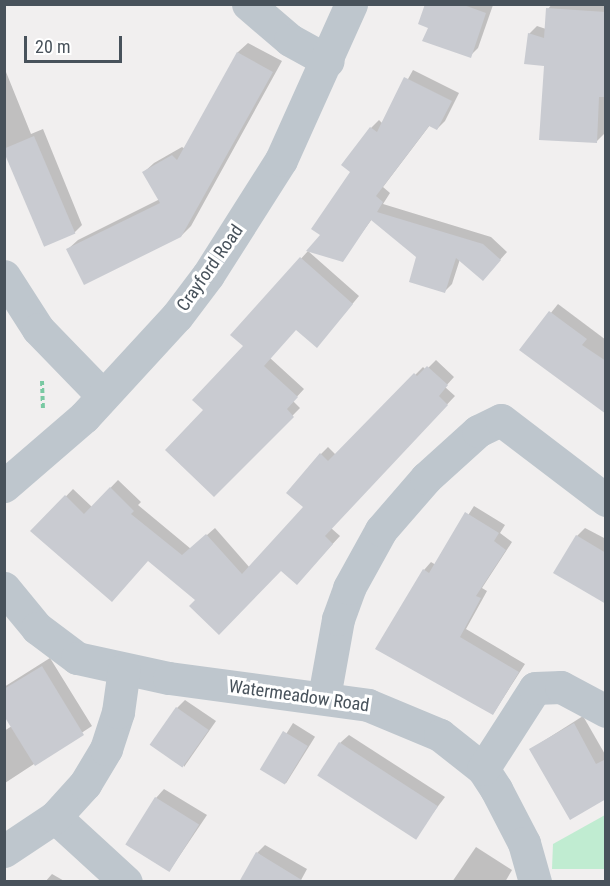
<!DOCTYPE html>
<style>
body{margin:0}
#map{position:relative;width:610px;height:886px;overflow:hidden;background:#f1efef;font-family:"Roboto Condensed",sans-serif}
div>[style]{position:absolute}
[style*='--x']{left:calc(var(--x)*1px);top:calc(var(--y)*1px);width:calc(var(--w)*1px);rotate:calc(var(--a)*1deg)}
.green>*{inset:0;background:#c0ecd1}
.shadow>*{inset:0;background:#0003;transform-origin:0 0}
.building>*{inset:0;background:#c9cbd1;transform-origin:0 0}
.path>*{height:4px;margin-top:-2px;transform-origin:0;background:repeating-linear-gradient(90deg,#79c9a2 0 4.5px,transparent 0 7.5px)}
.minor>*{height:33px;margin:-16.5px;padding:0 16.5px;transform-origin:16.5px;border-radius:16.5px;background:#bec6cd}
span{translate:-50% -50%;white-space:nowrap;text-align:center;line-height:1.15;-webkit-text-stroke:6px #fff;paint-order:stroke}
.street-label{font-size:18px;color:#48525b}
.frame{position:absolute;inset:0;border:6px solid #48525b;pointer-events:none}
.scale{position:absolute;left:24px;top:36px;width:98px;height:27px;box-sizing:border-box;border:3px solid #48525b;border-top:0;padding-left:8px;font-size:18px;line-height:21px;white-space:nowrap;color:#48525b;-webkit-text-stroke:4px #fff;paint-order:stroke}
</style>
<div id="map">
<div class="green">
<div style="clip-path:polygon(605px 815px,605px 869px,552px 869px,553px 844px)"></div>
</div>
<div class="shadow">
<div style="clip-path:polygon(427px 4px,493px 5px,478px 48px,470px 56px,430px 27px)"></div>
<div style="clip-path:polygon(552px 4px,606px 4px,604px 134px,596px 142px,529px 34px,537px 26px,546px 29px,548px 9px)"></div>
<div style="clip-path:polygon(248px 43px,282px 61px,191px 226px,181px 236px,68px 249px,78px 240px,160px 199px,144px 172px,154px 163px,182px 147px,185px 149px,238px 52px)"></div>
<div style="clip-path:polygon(4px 67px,31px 134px,43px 129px,82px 225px,74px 233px,44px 245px,4px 149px)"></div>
<div style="clip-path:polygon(413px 70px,459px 93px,445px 121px,437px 129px,430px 125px,383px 187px,390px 193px,383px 204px,491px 237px,507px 252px,490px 271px,460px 259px,452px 284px,445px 291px,418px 256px,372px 219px,342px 260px,322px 235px,371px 128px,379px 120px,383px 124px)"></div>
<div style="clip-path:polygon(308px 251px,359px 296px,324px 338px,296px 328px,270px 358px,304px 389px,293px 401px,300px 408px,214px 495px,205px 410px,245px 346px,232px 335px)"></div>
<div style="clip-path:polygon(558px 304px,606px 340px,606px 411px,522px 349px)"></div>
<div style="clip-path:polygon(436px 360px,454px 377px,445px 387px,455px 396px,331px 528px,340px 536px,304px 575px,281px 569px,197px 600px,149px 560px,33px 531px,73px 489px,92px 507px,118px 480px,141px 502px,138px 505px,191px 549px,215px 528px,250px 568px,305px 507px,321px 454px,328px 447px,336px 455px,423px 367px,426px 370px)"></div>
<div style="clip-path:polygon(474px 506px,505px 525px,500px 533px,512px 542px,482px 588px,487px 591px,466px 629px,525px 664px,493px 714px,424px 570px,431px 562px,436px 565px)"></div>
<div style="clip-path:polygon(585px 528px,606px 539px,606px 601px,577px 536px)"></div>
<div style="clip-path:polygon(50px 658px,92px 726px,5px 783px,4px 790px,4px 731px,12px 726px,4px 713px,4px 687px)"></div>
<div style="clip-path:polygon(185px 700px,216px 721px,184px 767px,177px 708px)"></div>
<div style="clip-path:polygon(583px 716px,606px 756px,606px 798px,531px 749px)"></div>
<div style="left:293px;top:723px;width:26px;height:55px;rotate:32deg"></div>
<div style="clip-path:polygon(349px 735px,445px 797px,414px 838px,340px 743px)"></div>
<div style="clip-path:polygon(164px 789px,207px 815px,170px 870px,156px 798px)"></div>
<div style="clip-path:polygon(265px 845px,307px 869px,300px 882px,257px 853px)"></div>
<div style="clip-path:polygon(476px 847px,512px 870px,505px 882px,452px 882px)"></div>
<div style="clip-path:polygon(52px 874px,66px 882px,45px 882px)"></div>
</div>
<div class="building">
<div style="clip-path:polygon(425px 4px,461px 4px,486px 13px,471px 58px,422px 41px,428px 28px,418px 24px)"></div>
<div style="clip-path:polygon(546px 8px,606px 12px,606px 97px,599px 97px,597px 143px,539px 140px,544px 66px,524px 64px,528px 33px,544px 38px)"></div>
<div style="clip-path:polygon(237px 52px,273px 72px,181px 237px,84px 285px,66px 249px,160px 203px,142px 172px,172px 155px,177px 160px)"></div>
<div style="clip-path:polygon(404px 77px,452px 101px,437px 130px,429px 126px,376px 196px,383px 202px,377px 212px,483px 244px,501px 260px,483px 281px,456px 258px,445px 293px,409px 282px,416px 257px,371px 220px,343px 262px,306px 251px,320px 235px,311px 229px,350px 172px,341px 165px,370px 127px,377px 132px)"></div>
<div style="left:34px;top:136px;width:106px;height:34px;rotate:67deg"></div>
<div style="clip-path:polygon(300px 257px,353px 304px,317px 348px,296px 330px,264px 366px,298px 397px,287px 409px,294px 417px,214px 497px,165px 450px,203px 410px,192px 400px,243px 346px,230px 335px)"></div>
<div style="clip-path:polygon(549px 311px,587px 339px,582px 345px,606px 361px,606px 414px,519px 350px)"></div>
<div style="clip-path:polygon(427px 366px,448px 385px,439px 396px,448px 405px,325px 536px,333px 544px,297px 585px,281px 571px,219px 635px,189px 606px,195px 600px,148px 561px,112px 602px,30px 531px,65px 495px,84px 514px,110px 487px,134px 511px,131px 514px,182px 555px,206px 534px,242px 574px,303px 507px,286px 493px,320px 453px,328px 461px,414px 373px,417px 376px)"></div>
<div style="clip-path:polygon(465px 512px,499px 533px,494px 541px,506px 550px,476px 596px,481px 598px,460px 637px,519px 672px,493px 715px,375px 649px,423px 569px,429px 573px)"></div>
<div style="clip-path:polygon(576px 535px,606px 553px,606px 604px,553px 573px)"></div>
<div style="clip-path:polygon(42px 666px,84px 735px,35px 766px,4px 716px,4px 689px)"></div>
<div style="left:176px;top:707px;width:40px;height:46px;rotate:35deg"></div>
<div style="clip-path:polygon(574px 723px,596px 764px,606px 759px,606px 799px,570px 820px,529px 749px)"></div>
<div style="left:283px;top:731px;width:29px;height:45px;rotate:31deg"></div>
<div style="left:339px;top:742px;width:118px;height:40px;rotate:33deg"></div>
<div style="left:155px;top:797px;width:52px;height:56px;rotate:32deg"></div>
<div style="clip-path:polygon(256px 852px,305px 882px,239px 882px)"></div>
</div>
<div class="path">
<div style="--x:42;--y:381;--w:29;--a:88"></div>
</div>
<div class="minor">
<div style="--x:248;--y:4;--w:55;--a:40.6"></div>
<div style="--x:290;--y:40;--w:43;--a:28.9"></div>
<div style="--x:4;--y:276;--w:63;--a:57.3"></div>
<div style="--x:38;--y:329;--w:93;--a:45.9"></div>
<div style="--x:4;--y:486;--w:106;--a:-40.8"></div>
<div style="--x:84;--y:417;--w:137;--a:-47.4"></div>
<div style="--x:177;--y:316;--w:51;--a:-52.9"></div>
<div style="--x:208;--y:275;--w:136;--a:-57.6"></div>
<div style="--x:281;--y:160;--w:171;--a:-65.8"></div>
<div style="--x:4;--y:588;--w:52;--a:50.5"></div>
<div style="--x:37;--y:628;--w:50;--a:36.9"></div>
<div style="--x:77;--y:658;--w:94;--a:12.3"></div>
<div style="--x:169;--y:678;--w:201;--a:7.7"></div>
<div style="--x:368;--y:705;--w:78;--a:22.6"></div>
<div style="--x:440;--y:735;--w:55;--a:38.3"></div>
<div style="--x:483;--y:769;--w:24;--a:57"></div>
<div style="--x:496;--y:789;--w:61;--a:62.6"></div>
<div style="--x:524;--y:843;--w:41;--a:74.2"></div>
<div style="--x:324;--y:697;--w:79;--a:-79.8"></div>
<div style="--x:338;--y:619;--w:33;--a:-70"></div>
<div style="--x:349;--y:588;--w:66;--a:-61.1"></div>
<div style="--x:381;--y:530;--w:69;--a:-49.1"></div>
<div style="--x:426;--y:478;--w:70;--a:-42.1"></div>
<div style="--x:478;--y:431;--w:25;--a:-26"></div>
<div style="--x:501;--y:420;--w:132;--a:37.3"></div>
<div style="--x:483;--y:769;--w:96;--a:-57.3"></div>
<div style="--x:535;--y:688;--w:26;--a:-2"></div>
<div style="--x:561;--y:687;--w:51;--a:28.1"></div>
<div style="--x:55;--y:817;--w:96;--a:42.5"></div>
<div style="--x:4;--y:851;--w:61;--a:-33.7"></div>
<div style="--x:55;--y:817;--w:45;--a:-47.7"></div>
<div style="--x:85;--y:784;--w:41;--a:-59"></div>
<div style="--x:106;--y:749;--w:39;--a:-72"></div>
<div style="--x:118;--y:712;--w:43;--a:-82.1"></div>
</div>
<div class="street-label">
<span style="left:210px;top:268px;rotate:-55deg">Crayford Road</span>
<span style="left:299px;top:696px;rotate:8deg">Watermeadow Road</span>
</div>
<div class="frame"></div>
<div class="scale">20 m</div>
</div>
